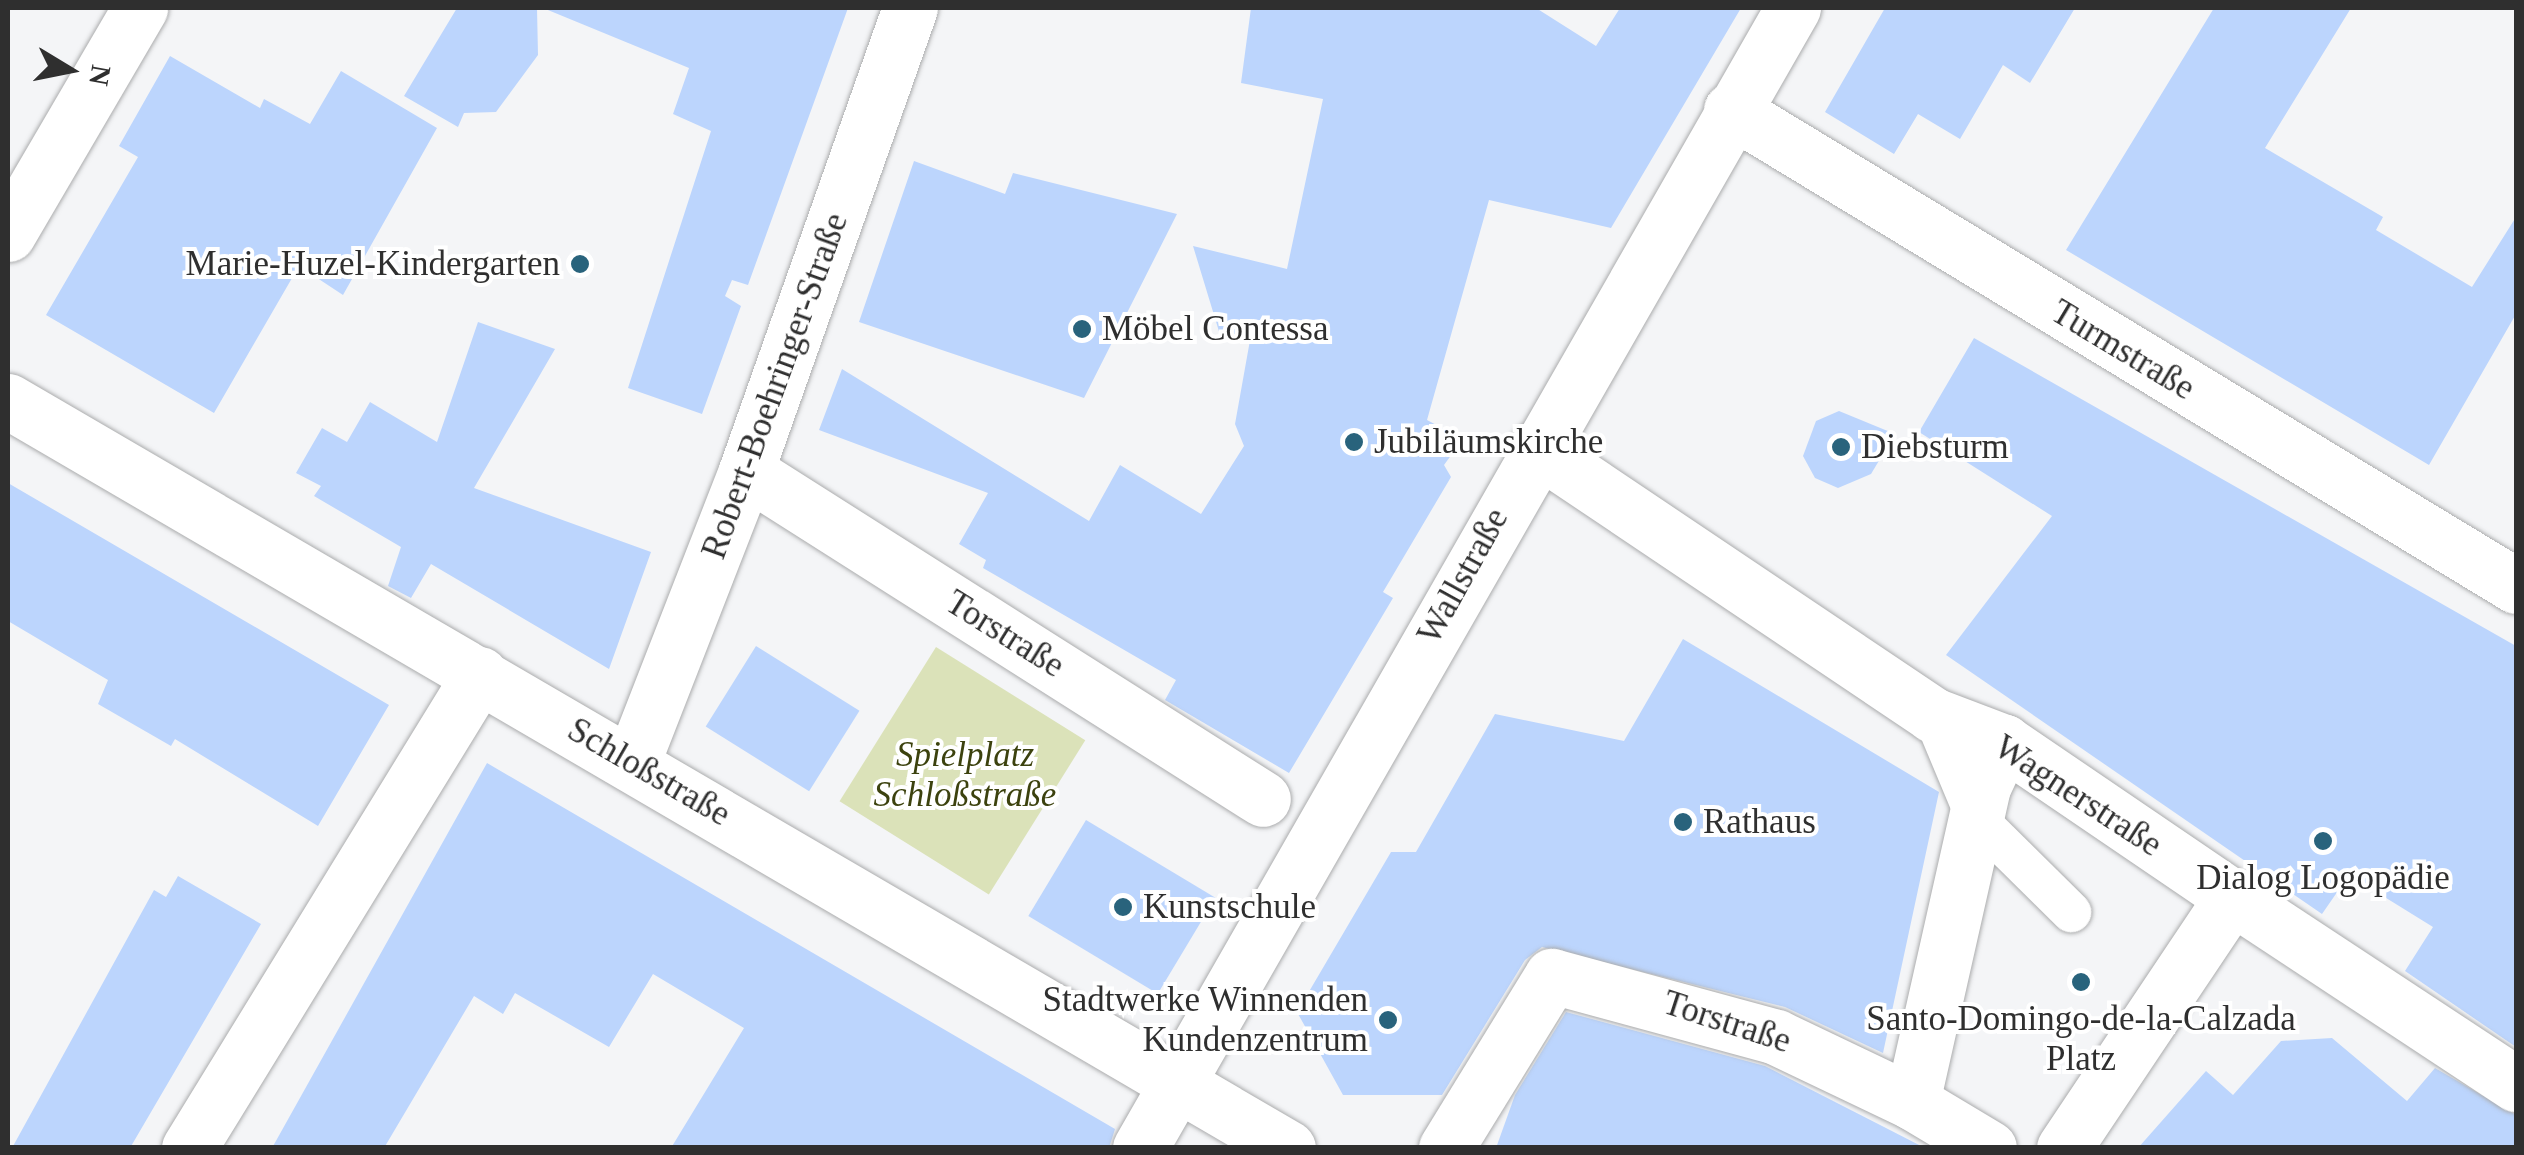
<!DOCTYPE html>
<meta charset="utf-8">
<style>
body{margin:0}
#map{position:relative;width:2524px;height:1155px;overflow:hidden;background:#f4f5f7;font-family:Georgia,serif}
div>[style]{position:absolute}
[style*='--x']{left:calc(var(--x)*1px);top:calc(var(--y)*1px);width:calc(var(--w)*1px);rotate:calc(var(--a)*1deg)}
.green>*{inset:0;background:#dbe2b9;transform-origin:0 0}
.building>*{inset:0;background:#bcd5fd;transform-origin:0 0}
.roads{filter:drop-shadow(0 0 2px #abacad) drop-shadow(0 0 2px #abacad)}
.service>*{height:40px;margin:-20px;padding:0 20px;transform-origin:20px;border-radius:20px;background:#fff}
.pedestrian>*{height:55px;margin:-27.5px;padding:0 27.5px;transform-origin:27.5px;border-radius:27.5px;background:#fff}
.minor>*{height:55px;margin:-27.5px;padding:0 27.5px;transform-origin:27.5px;border-radius:27.5px;background:#fff}
.tertiary>*{height:55px;margin:-27.5px;padding:0 27.5px;transform-origin:27.5px;border-radius:27.5px;background:#fff}
.dots>*{width:28px;height:28px;translate:-50% -50%;box-sizing:border-box;border:5px solid #fff;border-radius:50%}
span{translate:-50% -50%;white-space:nowrap;text-align:center;line-height:1.15;-webkit-text-stroke:8px #fff;paint-order:stroke}
.poi-label{font-size:35px;color:#2f2f2f}
.right{translate:-100% -50%;text-align:right}
.left{translate:0 -50%;text-align:left}
.street-label{font-size:35px;color:#2f2f2f}
.park-label{font-size:35px;color:#3c420e;font-style:italic}
.frame{position:absolute;inset:0;border:10px solid #2f2f2f;pointer-events:none}
.north{position:absolute;left:20px;top:20px;width:100px;height:100px;-webkit-text-stroke:8px #fff;paint-order:stroke;rotate:100deg;font-size:28px;font-weight:700;line-height:40px;text-align:center;color:#2f2f2f}
.north::after{content:'';display:block;margin:auto;width:35px;height:45px;background:#2f2f2f;clip-path:polygon(50% 0,100% 100%,50% 72%,0 100%)}
</style>
<div id="map">
<div class="green">
<div style="left:936px;top:647px;width:176px;height:182px;rotate:32deg"></div>
</div>
<div class="building">
<div style="clip-path:polygon(457px 8px,537px 8px,538px 55px,496px 112px,464px 113px,458px 127px,404px 96px)"></div>
<div style="clip-path:polygon(543px 8px,848px 8px,748px 285px,732px 280px,725px 296px,741px 306px,702px 414px,628px 388px,711px 131px,673px 114px,689px 68px)"></div>
<div style="clip-path:polygon(1251px 8px,1536px 8px,1596px 46px,1620px 8px,1741px 8px,1611px 228px,1489px 200px,1427px 420px,1463px 439px,1444px 465px,1451px 477px,1383px 592px,1393px 598px,1289px 773px,1165px 700px,1176px 680px,983px 568px,986px 560px,959px 544px,988px 493px,819px 430px,842px 369px,1089px 521px,1120px 465px,1201px 514px,1244px 446px,1235px 424px,1252px 329px,1221px 338px,1193px 246px,1287px 269px,1323px 99px,1241px 83px)"></div>
<div style="clip-path:polygon(1885px 8px,2075px 8px,2030px 83px,2003px 65px,1960px 139px,1918px 114px,1894px 154px,1825px 112px)"></div>
<div style="clip-path:polygon(2214px 8px,2351px 8px,2265px 148px,2383px 217px,2376px 230px,2472px 287px,2516px 217px,2516px 314px,2429px 465px,2066px 250px)"></div>
<div style="clip-path:polygon(170px 56px,260px 108px,264px 99px,310px 124px,341px 71px,437px 128px,343px 295px,299px 266px,214px 413px,46px 315px,138px 157px,119px 146px)"></div>
<div style="clip-path:polygon(914px 161px,1005px 194px,1013px 173px,1177px 214px,1084px 398px,859px 322px)"></div>
<div style="clip-path:polygon(478px 322px,555px 349px,474px 488px,651px 552px,609px 669px,431px 564px,411px 598px,388px 586px,401px 547px,314px 496px,321px 486px,296px 473px,322px 428px,347px 442px,370px 402px,437px 442px)"></div>
<div style="clip-path:polygon(1974px 338px,2516px 646px,2516px 1047px,2405px 971px,2433px 927px,2349px 875px,2322px 914px,1946px 655px,2052px 516px,1919px 432px)"></div>
<div style="clip-path:polygon(1839px 411px,1895px 434px,1871px 474px,1838px 488px,1815px 478px,1803px 456px,1816px 421px)"></div>
<div style="clip-path:polygon(8px 483px,389px 705px,318px 826px,175px 739px,171px 746px,98px 704px,108px 680px,8px 621px)"></div>
<div style="clip-path:polygon(1683px 639px,1939px 792px,1883px 1053px,1785px 1007px,1542px 947px,1525px 960px,1442px 1095px,1343px 1095px,1297px 1012px,1391px 852px,1416px 852px,1495px 714px,1624px 741px)"></div>
<div style="left:756px;top:646px;width:122px;height:95px;rotate:32deg"></div>
<div style="clip-path:polygon(487px 763px,1115px 1129px,1109px 1148px,671px 1148px,744px 1028px,653px 974px,609px 1047px,515px 993px,503px 1014px,474px 996px,384px 1148px,272px 1148px)"></div>
<div style="left:1086px;top:820px;width:151px;height:112px;rotate:31deg"></div>
<div style="clip-path:polygon(178px 876px,261px 924px,130px 1148px,12px 1148px,154px 890px,166px 897px)"></div>
<div style="clip-path:polygon(1566px 1012px,1765px 1066px,1925px 1148px,1496px 1148px,1515px 1095px)"></div>
<div style="clip-path:polygon(2332px 1038px,2407px 1101px,2435px 1068px,2516px 1115px,2516px 1148px,2138px 1148px,2206px 1071px,2233px 1095px,2281px 1041px)"></div>
</div>
<div class="roads">
<div class="service">
<div style="--x:1933;--y:715;--w:112;--a:67.3"></div>
<div style="--x:1976;--y:818;--w:134;--a:44.7"></div>
</div>
<div class="pedestrian">
<div style="--x:2232;--y:897;--w:340;--a:33.4"></div>
<div style="--x:1446;--y:1148;--w:202;--a:-58.4"></div>
<div style="--x:1552;--y:976;--w:232;--a:15.2"></div>
<div style="--x:1776;--y:1037;--w:151;--a:25.5"></div>
</div>
<div class="minor">
<div style="--x:1731;--y:110;--w:918;--a:31.23"></div>
<div style="--x:8;--y:401;--w:1482;--a:30.27"></div>
<div style="--x:1536;--y:448;--w:478;--a:33.9"></div>
<div style="--x:1933;--y:715;--w:76;--a:20.8"></div>
<div style="--x:2004;--y:742;--w:276;--a:34.2"></div>
<div style="--x:2232;--y:897;--w:302;--a:123.8"></div>
<div style="--x:746;--y:471;--w:612;--a:32.39"></div>
<div style="--x:633;--y:761;--w:311;--a:-68.7"></div>
<div style="--x:746;--y:471;--w:491;--a:-70.5"></div>
<div style="--x:189;--y:1148;--w:556;--a:-58.45"></div>
<div style="--x:1989;--y:1148;--w:90;--a:-149.1"></div>
<div style="--x:1912;--y:1102;--w:323;--a:-77.3"></div>
<div style="--x:1983;--y:787;--w:50;--a:-65"></div>
</div>
<div class="tertiary">
<div style="--x:8;--y:234;--w:262;--a:-59.7"></div>
<div style="--x:1140;--y:1148;--w:1314;--a:-60.2"></div>
</div>
</div>
<div class="dots">
<div style="left:580px;top:264px;background:#29637c"></div>
<div style="left:1082px;top:329px;background:#29637c"></div>
<div style="left:1354px;top:442px;background:#29637c"></div>
<div style="left:1841px;top:447px;background:#29637c"></div>
<div style="left:1683px;top:822px;background:#29637c"></div>
<div style="left:2323px;top:841px;background:#29637c"></div>
<div style="left:1123px;top:907px;background:#29637c"></div>
<div style="left:2081px;top:982px;background:#29637c"></div>
<div style="left:1388px;top:1020px;background:#29637c"></div>
</div>
<div class="poi-label">
<span class="right" style="left:560px;top:264px">Marie-Huzel-Kindergarten</span>
<span class="left" style="left:1102px;top:329px">Möbel Contessa</span>
<span class="left" style="left:1374px;top:442px">Jubiläumskirche</span>
<span class="left" style="left:1861px;top:447px">Diebsturm</span>
<span class="left" style="left:1703px;top:822px">Rathaus</span>
<span style="left:2323px;top:878px">Dialog Logopädie</span>
<span class="left" style="left:1143px;top:907px">Kunstschule</span>
<span class="right" style="left:1368px;top:1020px">Stadtwerke Winnenden<br>Kundenzentrum</span>
<span style="left:2081px;top:1039px">Santo-Domingo-de-la-Calzada<br>Platz</span>
</div>
<div class="street-label">
<span style="left:2123px;top:350px;rotate:31deg">Turmstraße</span>
<span style="left:775px;top:386px;rotate:-70deg">Robert-Boehringer-Straße</span>
<span style="left:1463px;top:576px;rotate:-61deg">Wallstraße</span>
<span style="left:1005px;top:634px;rotate:32deg">Torstraße</span>
<span style="left:649px;top:772px;rotate:30deg">Schloßstraße</span>
<span style="left:2078px;top:796px;rotate:33deg">Wagnerstraße</span>
<span style="left:1727px;top:1022px;rotate:18deg">Torstraße</span>
</div>
<div class="park-label">
<span style="left:965px;top:775px">Spielplatz<br>Schloßstraße</span>
</div>
<div class="frame"></div>
<div class="north">N</div>
</div>
